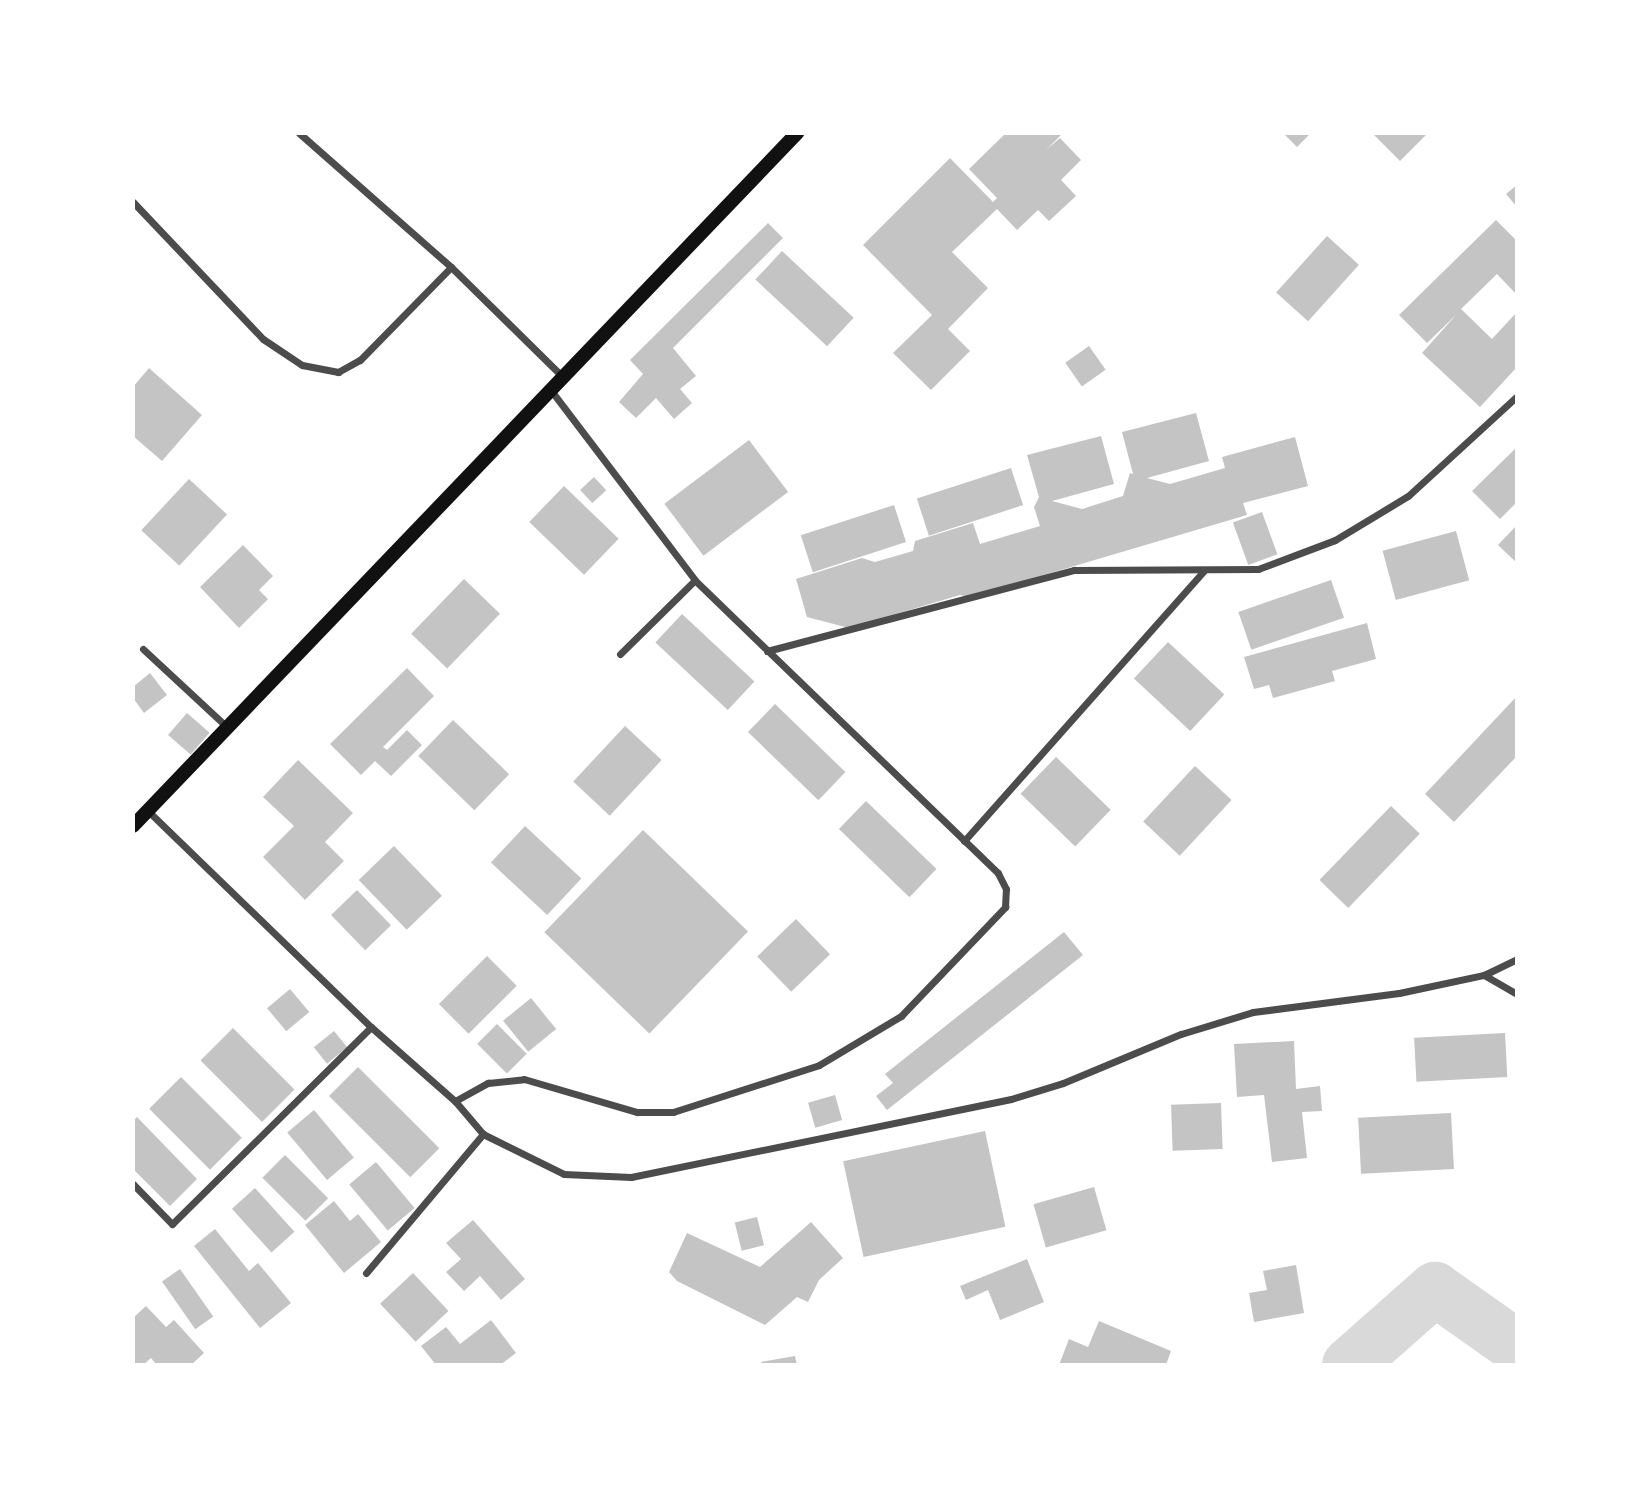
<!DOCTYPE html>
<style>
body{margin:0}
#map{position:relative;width:1650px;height:1498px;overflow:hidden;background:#fff;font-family:"DM Sans",sans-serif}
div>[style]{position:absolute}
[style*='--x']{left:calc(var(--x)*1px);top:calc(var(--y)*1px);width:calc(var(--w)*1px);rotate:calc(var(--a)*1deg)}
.river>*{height:54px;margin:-27px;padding:0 27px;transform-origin:27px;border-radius:27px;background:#d9d9d9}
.building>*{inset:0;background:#c4c4c4;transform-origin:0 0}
.minor>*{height:7px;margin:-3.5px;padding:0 3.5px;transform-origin:3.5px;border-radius:3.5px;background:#4c4c4c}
.secondary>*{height:14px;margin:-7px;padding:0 7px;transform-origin:7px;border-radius:7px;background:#111}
span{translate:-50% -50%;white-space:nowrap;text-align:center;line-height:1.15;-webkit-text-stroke:7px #fff;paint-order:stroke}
.frame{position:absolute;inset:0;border:135px solid #fff;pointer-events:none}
</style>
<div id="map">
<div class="river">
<div style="--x:1349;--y:1365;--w:115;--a:-41.5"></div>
<div style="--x:1435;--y:1289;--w:100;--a:35.3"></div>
</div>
<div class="building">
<div style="clip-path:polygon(1006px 133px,1063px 133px,1046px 150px,1060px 138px,1081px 160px,1061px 180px,1076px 196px,1049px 221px,1038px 210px,1017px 230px,997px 209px,952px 252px,988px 288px,948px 329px,970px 351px,931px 390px,893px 353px,932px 315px,863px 245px,950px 158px,993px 202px,997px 198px,969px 169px)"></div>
<div style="clip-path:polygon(1283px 133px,1311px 133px,1297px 147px)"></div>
<div style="clip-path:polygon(1372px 133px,1428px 133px,1400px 161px)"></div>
<div style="clip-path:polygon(1517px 185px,1517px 207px,1506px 194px)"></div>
<div style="clip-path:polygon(1496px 220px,1517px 241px,1517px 295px,1497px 274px,1461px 309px,1492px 339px,1517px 312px,1517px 367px,1480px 407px,1422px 353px,1456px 315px,1427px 343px,1399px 315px)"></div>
<div style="clip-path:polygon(768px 223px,783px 238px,673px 348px,696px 376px,680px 389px,692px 403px,674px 419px,656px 398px,636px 418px,619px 402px,643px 374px,630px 360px)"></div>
<div style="left:1327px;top:236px;width:43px;height:76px;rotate:42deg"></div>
<div style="left:782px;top:251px;width:98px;height:39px;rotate:43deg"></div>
<div style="left:1089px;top:346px;width:29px;height:29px;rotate:55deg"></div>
<div style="clip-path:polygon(149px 368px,202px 415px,162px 461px,133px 436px,133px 387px)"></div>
<div style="clip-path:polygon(1196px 413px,1209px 461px,1147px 478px,1170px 484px,1225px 468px,1222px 457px,1295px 437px,1308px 486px,1243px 503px,1247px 515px,969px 597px,960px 595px,849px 628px,807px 617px,796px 579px,862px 558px,875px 562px,913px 551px,915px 541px,973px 523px,980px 544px,1040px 526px,1034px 507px,1039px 497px,1027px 455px,1101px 436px,1114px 484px,1052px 501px,1082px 509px,1123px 496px,1130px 473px,1133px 474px,1122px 432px)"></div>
<div style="left:749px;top:440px;width:65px;height:106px;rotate:53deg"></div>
<div style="clip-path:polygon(1517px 447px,1517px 502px,1500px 519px,1472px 491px)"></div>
<div style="left:1011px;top:468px;width:39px;height:99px;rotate:72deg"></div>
<div style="left:594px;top:477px;width:18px;height:19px;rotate:47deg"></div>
<div style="left:189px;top:479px;width:52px;height:70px;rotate:43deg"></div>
<div style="left:564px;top:486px;width:76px;height:50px;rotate:44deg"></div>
<div style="left:894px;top:505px;width:39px;height:98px;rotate:72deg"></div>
<div style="left:1262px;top:512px;width:45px;height:31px;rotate:70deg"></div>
<div style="clip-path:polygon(1517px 525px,1517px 563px,1498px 545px)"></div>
<div style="left:1456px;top:531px;width:51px;height:76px;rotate:75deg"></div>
<div style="clip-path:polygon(243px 545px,273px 576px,259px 590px,268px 599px,239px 628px,200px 587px)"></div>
<div style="left:464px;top:579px;width:50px;height:76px;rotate:44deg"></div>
<div style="left:1331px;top:580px;width:40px;height:98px;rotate:71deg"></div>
<div style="left:682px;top:614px;width:99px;height:39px;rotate:43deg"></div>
<div style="clip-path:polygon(1367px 623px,1376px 659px,1332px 671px,1335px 681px,1273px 698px,1269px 685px,1254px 689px,1244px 657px)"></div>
<div style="left:1168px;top:642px;width:77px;height:50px;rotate:43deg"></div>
<div style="clip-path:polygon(407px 668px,434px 696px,383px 747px,387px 750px,407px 730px,422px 745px,391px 776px,375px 761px,361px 775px,330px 744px)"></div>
<div style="clip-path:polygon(150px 673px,167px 695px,144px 713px,133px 698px,133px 687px)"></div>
<div style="clip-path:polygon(1517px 696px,1517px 756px,1454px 822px,1425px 794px)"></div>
<div style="left:775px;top:704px;width:98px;height:39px;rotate:44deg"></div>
<div style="left:187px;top:713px;width:30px;height:29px;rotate:41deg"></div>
<div style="left:453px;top:720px;width:78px;height:50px;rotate:44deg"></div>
<div style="left:625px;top:726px;width:50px;height:76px;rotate:43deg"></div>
<div style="left:1056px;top:757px;width:76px;height:51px;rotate:44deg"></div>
<div style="clip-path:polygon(298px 760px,353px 813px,325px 842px,344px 861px,305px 900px,263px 857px,294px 826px,263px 797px)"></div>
<div style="left:1195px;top:766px;width:50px;height:76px;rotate:43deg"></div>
<div style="left:866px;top:801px;width:98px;height:39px;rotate:44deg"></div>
<div style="left:1391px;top:806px;width:40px;height:103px;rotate:44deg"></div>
<div style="left:525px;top:826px;width:77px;height:50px;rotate:43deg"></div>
<div style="left:643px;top:830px;width:146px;height:142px;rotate:44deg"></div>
<div style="left:394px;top:846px;width:69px;height:49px;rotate:46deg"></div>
<div style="left:357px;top:890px;width:49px;height:36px;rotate:46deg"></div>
<div style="left:796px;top:919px;width:49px;height:54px;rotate:46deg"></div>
<div style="clip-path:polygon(1064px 932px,1083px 955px,887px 1110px,876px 1096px,893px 1083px,885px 1074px)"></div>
<div style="left:487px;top:956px;width:42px;height:68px;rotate:45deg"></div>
<div style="left:290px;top:989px;width:30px;height:30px;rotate:50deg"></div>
<div style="left:531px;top:998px;width:40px;height:36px;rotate:51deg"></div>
<div style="left:497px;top:1024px;width:42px;height:28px;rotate:45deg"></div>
<div style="left:233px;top:1028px;width:87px;height:46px;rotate:45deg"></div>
<div style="left:334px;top:1031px;width:21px;height:26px;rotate:51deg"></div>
<div style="left:1505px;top:1033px;width:44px;height:91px;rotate:87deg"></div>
<div style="clip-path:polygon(1294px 1041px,1296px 1089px,1320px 1086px,1322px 1111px,1302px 1112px,1307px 1158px,1272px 1162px,1264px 1095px,1237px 1097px,1234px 1044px)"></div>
<div style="left:358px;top:1067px;width:115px;height:41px;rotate:45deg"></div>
<div style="left:181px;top:1077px;width:86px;height:45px;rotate:45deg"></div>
<div style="left:835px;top:1095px;width:26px;height:28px;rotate:74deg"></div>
<div style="left:1221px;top:1103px;width:46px;height:50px;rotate:88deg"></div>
<div style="left:314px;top:1110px;width:62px;height:35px;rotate:50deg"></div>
<div style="left:1451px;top:1113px;width:56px;height:93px;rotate:87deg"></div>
<div style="clip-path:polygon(137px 1117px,197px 1179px,170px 1206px,133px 1169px,133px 1121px)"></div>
<div style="left:985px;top:1131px;width:98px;height:145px;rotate:78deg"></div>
<div style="left:285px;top:1155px;width:61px;height:32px;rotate:45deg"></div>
<div style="left:376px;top:1162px;width:60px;height:35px;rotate:50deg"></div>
<div style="left:1094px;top:1187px;width:45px;height:63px;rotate:74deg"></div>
<div style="left:255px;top:1188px;width:59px;height:31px;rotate:48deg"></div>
<div style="clip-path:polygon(334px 1201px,350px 1221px,358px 1214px,381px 1242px,344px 1273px,305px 1225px)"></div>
<div style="left:757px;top:1217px;width:29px;height:23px;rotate:76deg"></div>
<div style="clip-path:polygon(473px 1220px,525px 1279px,501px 1300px,480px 1276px,464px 1291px,446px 1272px,461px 1259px,446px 1243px)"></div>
<div style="clip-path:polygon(811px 1222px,843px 1258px,819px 1280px,808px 1302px,797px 1297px,765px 1325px,677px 1281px,669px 1272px,687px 1233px,760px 1267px)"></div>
<div style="clip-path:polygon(215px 1229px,249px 1271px,258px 1263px,291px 1303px,260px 1328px,194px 1246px)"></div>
<div style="clip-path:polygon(1027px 1259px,1044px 1302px,1000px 1320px,988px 1290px,966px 1300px,960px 1286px)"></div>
<div style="clip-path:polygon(1296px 1265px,1304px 1313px,1254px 1322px,1249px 1293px,1267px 1290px,1263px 1271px)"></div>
<div style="left:180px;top:1269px;width:58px;height:22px;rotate:55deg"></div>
<div style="left:413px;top:1273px;width:52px;height:45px;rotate:47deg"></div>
<div style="clip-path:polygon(146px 1306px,166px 1327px,174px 1320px,204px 1353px,191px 1365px,157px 1365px,151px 1358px,143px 1365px,133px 1365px,133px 1318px)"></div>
<div style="clip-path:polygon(491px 1320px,516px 1353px,500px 1365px,436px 1365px,421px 1346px,446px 1327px,460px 1344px)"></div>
<div style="clip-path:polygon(1099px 1321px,1171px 1351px,1166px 1365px,1059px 1365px,1069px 1339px,1088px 1347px)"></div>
<div style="clip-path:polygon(795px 1356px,797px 1365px,762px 1365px,761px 1362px)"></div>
</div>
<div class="minor">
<div style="--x:299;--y:133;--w:203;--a:41.4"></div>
<div style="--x:451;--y:267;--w:154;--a:44.5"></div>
<div style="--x:133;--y:202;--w:189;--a:46.5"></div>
<div style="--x:263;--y:339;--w:47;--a:33.7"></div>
<div style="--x:302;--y:365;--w:37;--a:11"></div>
<div style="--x:338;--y:372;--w:25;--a:-29"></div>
<div style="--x:360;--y:360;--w:130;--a:-45.6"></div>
<div style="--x:143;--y:649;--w:115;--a:42.9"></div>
<div style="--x:767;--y:651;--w:318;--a:-14.8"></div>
<div style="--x:1074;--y:570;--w:184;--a:-0.3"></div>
<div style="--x:1258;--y:569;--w:82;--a:-20.6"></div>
<div style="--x:1335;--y:540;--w:85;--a:-31.1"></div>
<div style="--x:1408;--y:496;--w:148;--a:-42.5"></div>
<div style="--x:620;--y:654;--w:105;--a:-44.6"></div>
<div style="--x:148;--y:811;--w:310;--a:44.1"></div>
<div style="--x:371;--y:1027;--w:112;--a:41.4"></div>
<div style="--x:455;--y:1101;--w:43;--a:49.7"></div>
<div style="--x:483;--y:1134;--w:90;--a:26.3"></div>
<div style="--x:564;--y:1174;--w:67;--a:2.6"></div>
<div style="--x:631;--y:1177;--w:388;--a:-11.6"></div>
<div style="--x:1011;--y:1099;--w:54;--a:-17.1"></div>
<div style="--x:1063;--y:1083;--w:128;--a:-22.6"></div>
<div style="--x:1181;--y:1034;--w:75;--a:-17"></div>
<div style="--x:1253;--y:1012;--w:147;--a:-7.4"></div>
<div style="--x:1399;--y:993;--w:87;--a:-12"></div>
<div style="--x:1484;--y:975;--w:37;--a:-26"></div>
<div style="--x:964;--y:841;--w:360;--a:-48.4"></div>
<div style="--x:1484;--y:975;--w:38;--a:30"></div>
<div style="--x:455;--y:1101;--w:38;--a:-29"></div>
<div style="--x:488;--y:1083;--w:36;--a:-6"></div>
<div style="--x:524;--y:1079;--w:118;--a:16.3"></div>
<div style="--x:637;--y:1112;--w:36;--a:0"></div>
<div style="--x:673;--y:1112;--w:153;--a:-17.8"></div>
<div style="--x:819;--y:1065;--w:96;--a:-30.9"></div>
<div style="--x:901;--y:1016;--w:151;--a:-46.3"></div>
<div style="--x:1005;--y:907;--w:18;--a:-87"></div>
<div style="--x:1006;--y:889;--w:18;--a:-117"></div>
<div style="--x:998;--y:873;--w:421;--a:-136"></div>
<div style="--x:695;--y:580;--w:241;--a:-127.2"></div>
<div style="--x:133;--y:1184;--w:56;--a:45.7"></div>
<div style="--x:172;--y:1224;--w:280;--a:-44.7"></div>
<div style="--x:366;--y:1273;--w:182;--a:-49.9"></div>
</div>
<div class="secondary">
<div style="--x:133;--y:826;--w:960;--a:-46.22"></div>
</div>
<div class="frame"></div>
</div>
